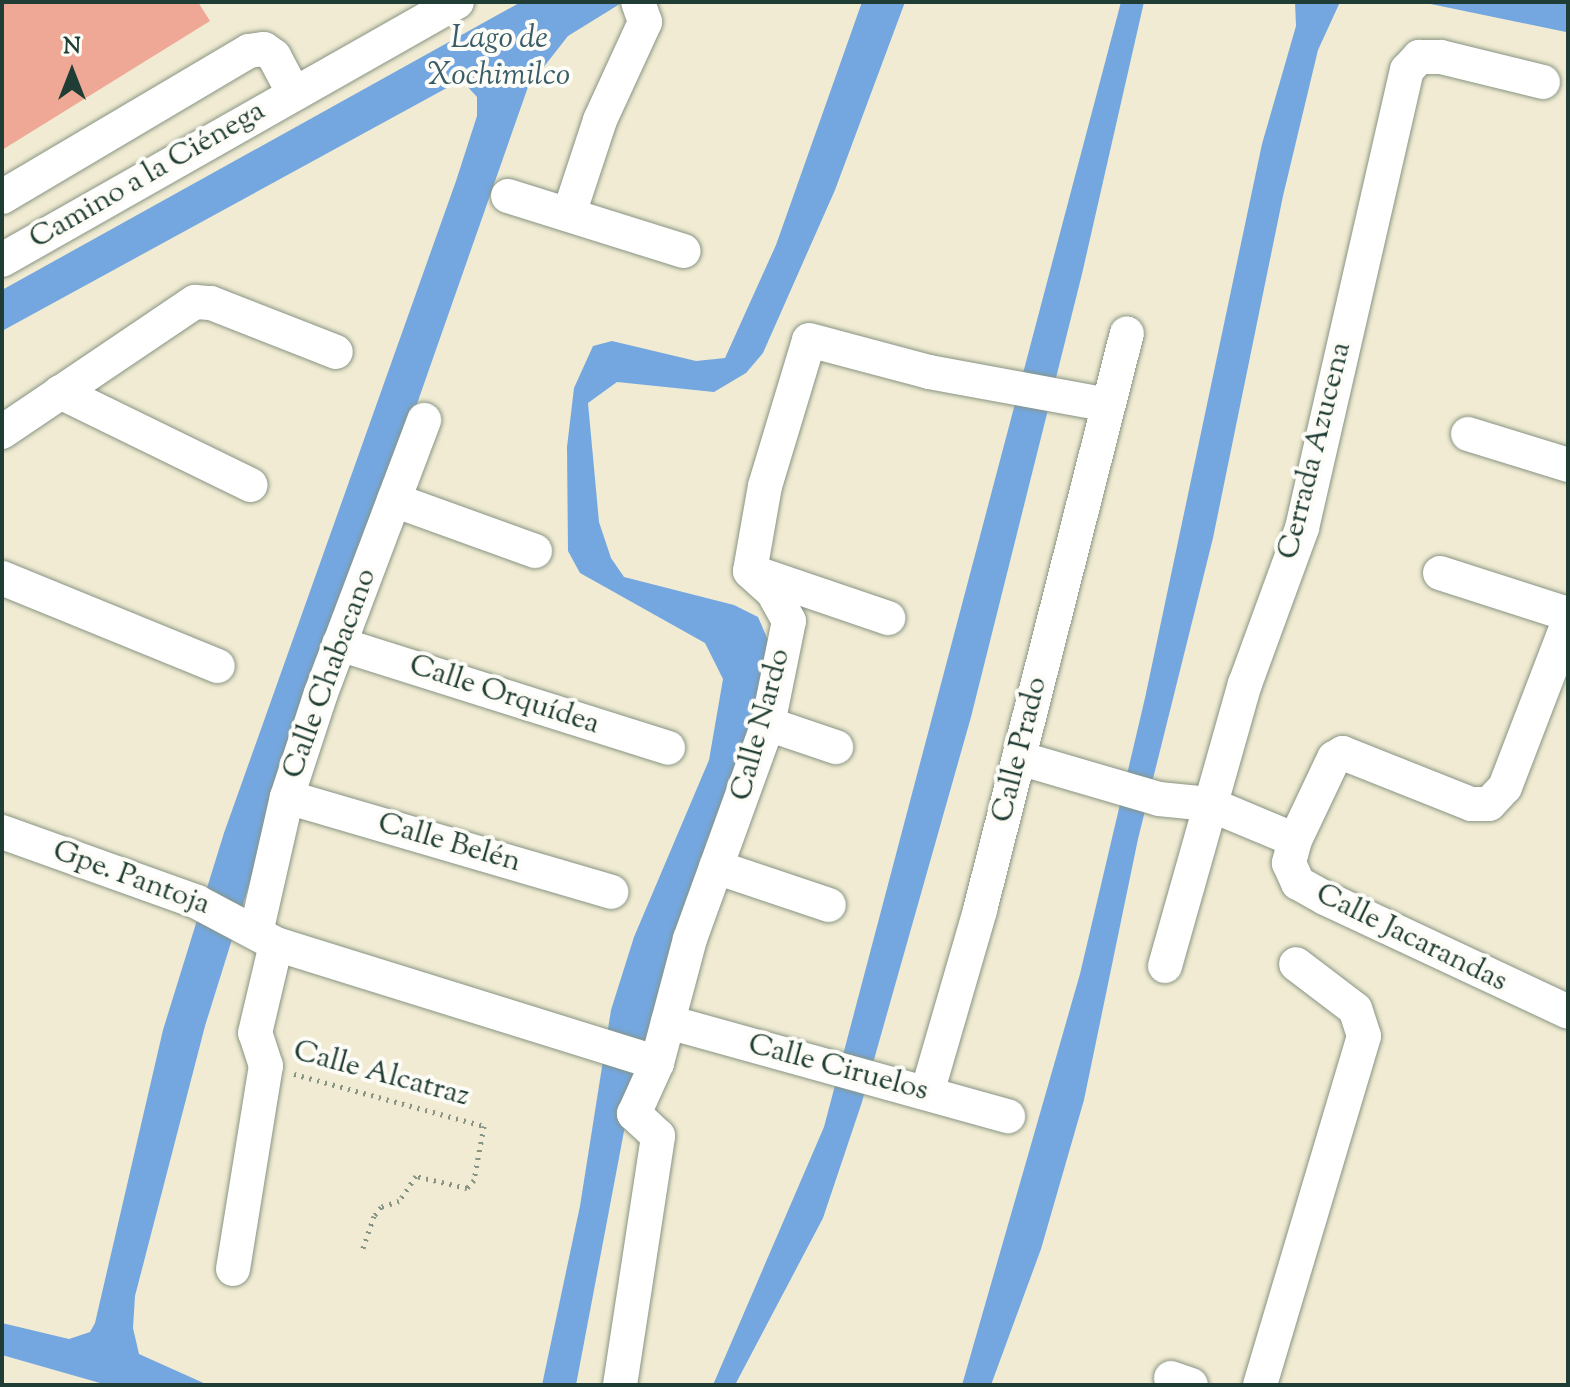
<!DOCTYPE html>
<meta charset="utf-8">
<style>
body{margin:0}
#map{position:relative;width:1570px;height:1387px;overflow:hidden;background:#f0ebd2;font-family:"Sorts Mill Goudy",serif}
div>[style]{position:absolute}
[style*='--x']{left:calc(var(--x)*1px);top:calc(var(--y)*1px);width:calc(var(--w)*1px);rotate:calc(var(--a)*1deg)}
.water>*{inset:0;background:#74a7e0}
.building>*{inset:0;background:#eea895}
.path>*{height:5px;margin-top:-2.5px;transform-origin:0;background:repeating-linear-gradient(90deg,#889483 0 2px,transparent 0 8px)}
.roads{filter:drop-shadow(0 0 2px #889483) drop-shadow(0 0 2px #889483)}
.street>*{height:34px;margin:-17px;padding:0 17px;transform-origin:17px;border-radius:17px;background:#fff}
span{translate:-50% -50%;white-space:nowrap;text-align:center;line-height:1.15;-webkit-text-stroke:8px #fdfcf7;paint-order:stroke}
.street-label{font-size:30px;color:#1f3d34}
.water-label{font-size:32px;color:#395d68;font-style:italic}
.frame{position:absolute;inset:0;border:4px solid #1f3d34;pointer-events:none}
.north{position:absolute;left:32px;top:32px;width:80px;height:80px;-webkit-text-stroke:6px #fdfcf7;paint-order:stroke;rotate:0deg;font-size:22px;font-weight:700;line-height:32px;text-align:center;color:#1f3d34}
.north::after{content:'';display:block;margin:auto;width:28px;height:36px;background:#1f3d34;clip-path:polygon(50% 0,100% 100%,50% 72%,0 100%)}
</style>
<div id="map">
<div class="water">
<div style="clip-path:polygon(521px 2px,623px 2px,568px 36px,528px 87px,253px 872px,205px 1026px,135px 1296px,133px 1328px,139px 1354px,208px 1385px,107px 1385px,2px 1355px,2px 1323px,69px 1339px,90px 1332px,95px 1323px,163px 1030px,224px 833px,456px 181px,477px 116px,477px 97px,466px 85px,454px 84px,2px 331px,2px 290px)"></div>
<div style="clip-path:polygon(862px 2px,905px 2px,835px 190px,763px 353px,746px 373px,714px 392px,617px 382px,588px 403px,599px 522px,611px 558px,624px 577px,734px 605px,758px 617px,771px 647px,767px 673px,636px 1068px,576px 1385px,542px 1385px,580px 1206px,611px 1010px,634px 937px,709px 760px,723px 679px,705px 643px,580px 573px,568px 551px,567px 447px,574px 388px,593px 346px,612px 341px,696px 361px,725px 358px,776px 245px)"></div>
<div style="clip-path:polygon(1121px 2px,1144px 2px,1082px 274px,971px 717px,862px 1102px,823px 1218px,735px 1385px,713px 1385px,824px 1127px)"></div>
<div style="clip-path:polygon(1295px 2px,1340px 2px,1318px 50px,1283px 196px,1213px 538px,1138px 839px,1084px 1100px,1041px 1249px,991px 1385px,962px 1385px,1080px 974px,1145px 698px,1262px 144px,1296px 26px)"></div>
<div style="clip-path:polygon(1421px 2px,1568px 2px,1568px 32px,1566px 32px)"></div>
</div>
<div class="building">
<div style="clip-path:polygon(2px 2px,198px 2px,210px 21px,2px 150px)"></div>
</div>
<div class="path">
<div style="--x:294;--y:1074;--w:197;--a:15.3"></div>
<div style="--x:484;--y:1126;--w:55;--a:100.5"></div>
<div style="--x:474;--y:1180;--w:11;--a:131"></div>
<div style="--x:467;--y:1188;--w:52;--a:-166.8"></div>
<div style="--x:416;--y:1176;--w:30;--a:124"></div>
<div style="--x:399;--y:1201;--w:19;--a:162"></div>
<div style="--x:381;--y:1207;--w:11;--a:128"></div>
<div style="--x:374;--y:1216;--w:39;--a:109"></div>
</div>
<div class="roads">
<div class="street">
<div style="--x:508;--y:196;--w:184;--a:17.4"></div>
<div style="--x:2;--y:197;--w:287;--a:-30.6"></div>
<div style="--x:249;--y:51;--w:15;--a:-8"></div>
<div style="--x:264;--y:49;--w:12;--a:35"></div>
<div style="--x:274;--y:56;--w:41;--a:62.2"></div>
<div style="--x:569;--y:214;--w:99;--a:-71.7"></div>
<div style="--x:600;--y:120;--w:108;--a:-65.3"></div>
<div style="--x:645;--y:22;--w:21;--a:-109"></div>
<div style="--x:2;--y:260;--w:523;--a:-29.55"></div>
<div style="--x:60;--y:392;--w:212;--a:26"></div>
<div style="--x:2;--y:432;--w:233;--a:-34"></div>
<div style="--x:195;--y:302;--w:16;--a:4"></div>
<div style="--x:211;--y:303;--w:134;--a:21.4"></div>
<div style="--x:1468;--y:434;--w:105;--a:17.2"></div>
<div style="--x:394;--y:500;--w:150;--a:19.9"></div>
<div style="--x:753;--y:572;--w:143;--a:18.8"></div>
<div style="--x:1440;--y:573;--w:134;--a:17.8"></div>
<div style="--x:2;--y:578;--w:233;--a:22.2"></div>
<div style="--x:1568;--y:623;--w:176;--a:111"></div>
<div style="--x:1505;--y:787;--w:23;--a:133"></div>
<div style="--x:1489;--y:804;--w:18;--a:180"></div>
<div style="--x:1471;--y:804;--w:138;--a:-158.3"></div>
<div style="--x:1343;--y:753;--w:10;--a:151"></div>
<div style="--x:1334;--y:758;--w:91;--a:115.4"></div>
<div style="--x:1295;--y:840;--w:24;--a:105"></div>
<div style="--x:1289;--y:863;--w:22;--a:66"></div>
<div style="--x:1298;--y:883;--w:31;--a:29"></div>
<div style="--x:1325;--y:898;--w:268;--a:25.1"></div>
<div style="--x:339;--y:644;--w:345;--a:17.5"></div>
<div style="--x:768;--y:724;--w:72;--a:18.7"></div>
<div style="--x:1019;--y:758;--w:146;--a:16.3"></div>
<div style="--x:1159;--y:799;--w:50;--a:5.7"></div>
<div style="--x:1209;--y:804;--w:93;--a:22.7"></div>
<div style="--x:287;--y:797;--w:338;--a:16.3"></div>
<div style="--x:2;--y:832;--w:207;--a:19.7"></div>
<div style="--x:197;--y:902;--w:89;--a:28"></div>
<div style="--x:276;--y:944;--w:399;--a:17.3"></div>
<div style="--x:716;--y:867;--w:119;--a:18.6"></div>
<div style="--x:256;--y:933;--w:139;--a:-77.2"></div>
<div style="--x:287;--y:797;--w:109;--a:-71.9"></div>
<div style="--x:321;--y:693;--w:292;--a:-69.3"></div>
<div style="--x:1165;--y:966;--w:293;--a:-74.2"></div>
<div style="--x:1245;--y:684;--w:166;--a:-69.9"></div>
<div style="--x:1302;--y:528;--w:470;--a:-77.1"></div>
<div style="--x:1407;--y:70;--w:18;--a:-47"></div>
<div style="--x:1419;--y:57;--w:22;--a:0"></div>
<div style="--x:1441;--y:57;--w:105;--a:13.8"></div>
<div style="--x:668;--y:1022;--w:353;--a:15.5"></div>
<div style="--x:927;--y:1093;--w:191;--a:-73.8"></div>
<div style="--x:980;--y:910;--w:595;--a:-75.71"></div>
<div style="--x:233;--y:1269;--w:206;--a:-80.8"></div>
<div style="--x:266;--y:1066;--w:35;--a:-108"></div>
<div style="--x:255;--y:1033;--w:91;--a:-76.7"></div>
<div style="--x:1171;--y:1378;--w:21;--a:19"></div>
<div style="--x:620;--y:1385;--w:252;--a:-81.3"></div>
<div style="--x:658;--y:1136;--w:33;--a:-137"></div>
<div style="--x:634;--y:1114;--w:56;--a:-65.7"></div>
<div style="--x:657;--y:1063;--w:128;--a:-75.1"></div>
<div style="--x:690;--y:939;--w:229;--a:-70.1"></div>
<div style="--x:768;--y:724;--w:105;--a:-78.5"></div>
<div style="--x:789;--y:621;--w:33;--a:-119"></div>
<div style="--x:773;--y:592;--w:31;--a:-138"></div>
<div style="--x:750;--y:571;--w:86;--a:-80"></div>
<div style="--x:765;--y:486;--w:152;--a:-73.2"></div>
<div style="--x:809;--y:340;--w:124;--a:14.9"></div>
<div style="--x:929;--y:372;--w:182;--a:10.4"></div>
<div style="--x:1260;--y:1385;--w:364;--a:-73.4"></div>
<div style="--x:1364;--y:1036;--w:28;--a:-108"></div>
<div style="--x:1355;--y:1009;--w:74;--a:-142.7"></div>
</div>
</div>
<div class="street-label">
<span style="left:148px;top:176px;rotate:-30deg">Camino a la Ciénega</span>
<span style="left:1316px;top:451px;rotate:-76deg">Cerrada Azucena</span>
<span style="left:331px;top:674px;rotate:-70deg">Calle Chabacano</span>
<span style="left:504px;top:696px;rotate:18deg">Calle Orquídea</span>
<span style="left:762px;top:725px;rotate:-75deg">Calle Nardo</span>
<span style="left:1021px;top:750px;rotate:-76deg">Calle Prado</span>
<span style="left:449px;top:844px;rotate:16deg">Calle Belén</span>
<span style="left:131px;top:879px;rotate:20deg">Gpe. Pantoja</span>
<span style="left:1411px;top:939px;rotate:26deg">Calle Jacarandas</span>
<span style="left:838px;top:1069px;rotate:15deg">Calle Ciruelos</span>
<span style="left:381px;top:1075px;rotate:15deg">Calle Alcatraz</span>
</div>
<div class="water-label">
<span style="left:499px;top:58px">Lago de<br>Xochimilco</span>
</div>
<div class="frame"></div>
<div class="north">N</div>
</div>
